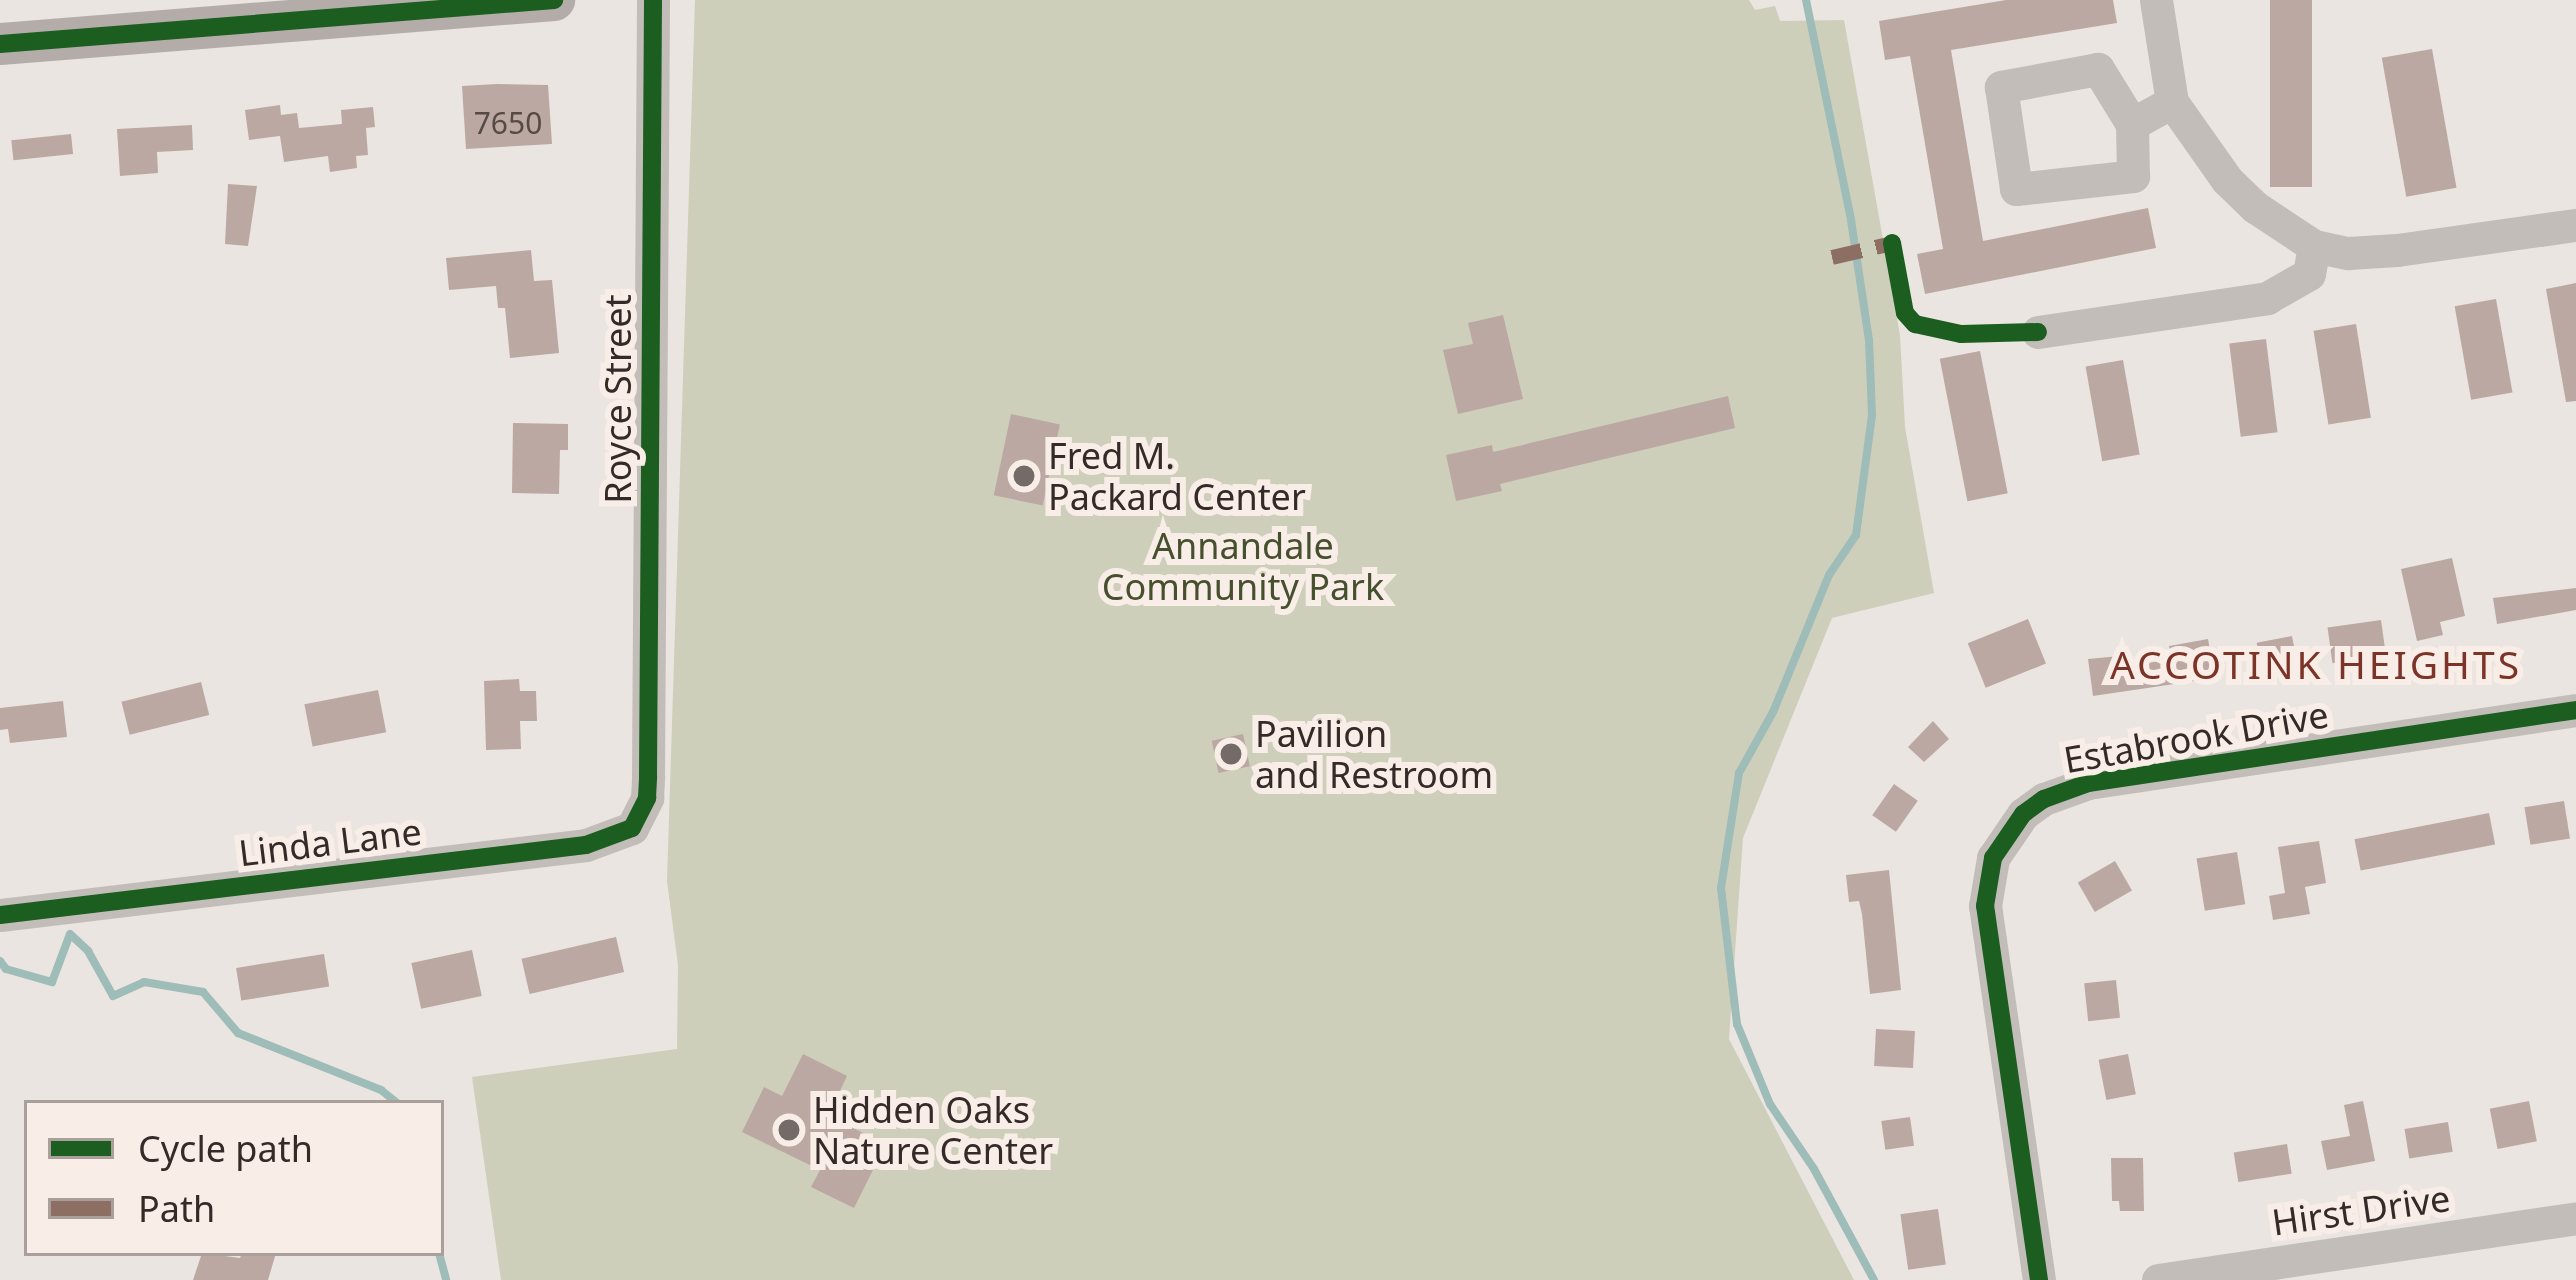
<!DOCTYPE html>
<style>
body{margin:0}
#map{position:relative;width:2576px;height:1280px;overflow:hidden;background:#eae5e0;font-family:"Noto Sans",sans-serif}
div>[style]{position:absolute}
[style*='--x']{left:calc(var(--x)*1px);top:calc(var(--y)*1px);width:calc(var(--w)*1px);rotate:calc(var(--a)*1deg)}
.green>*{inset:0;background:#cdcfbb}
.stream>*{height:8px;margin:-4px;padding:0 4px;transform-origin:4px;border-radius:4px;background:#9ebcb8}
.building>*{inset:0;background:#bca8a3;transform-origin:0 0}
.minor>*{height:33px;margin:-16.5px;padding:0 16.5px;transform-origin:16.5px;border-radius:16.5px;background:#c3bdb9}
.major>*{height:42px;margin:-21px;padding:0 21px;transform-origin:21px;border-radius:21px;background:#b3aca8}
.quiet>*{height:15px;margin-top:-7.5px;transform-origin:0;background:repeating-linear-gradient(90deg,#8d6e63 0 30px,transparent 0 45px)}
.cycleway>*{height:18px;margin:-9px;padding:0 9px;transform-origin:9px;border-radius:9px;background:#1b5e20}
.dots>*{width:33px;height:33px;translate:-50% -50%;box-sizing:border-box;border:6px solid #f8eee7;border-radius:50%}
span{translate:-50% -50%;white-space:nowrap;text-align:center;line-height:1.15;-webkit-text-stroke:12px #f8eee7;paint-order:stroke}
.number-label{font-size:30px;color:#564a47}
.number-label span{-webkit-text-stroke-width:0}
.street-label{font-size:36px;color:#342a28}
.poi-label{font-size:36px;color:#342a28}
.left{translate:0 -50%;text-align:left}
.park-label{font-size:36px;color:#47502e}
.neighbourhood-label{font-size:39px;color:#7c3328;letter-spacing:3px}
.legend{position:absolute;left:24px;top:1100px;width:420px;height:156px;box-sizing:border-box;background:#f8eee7;border:3px solid #aaa09b;margin:0;padding:15px 21px;list-style:none;font-size:36px;color:#342a28}
.legend li{display:flex;align-items:center;gap:24px;height:60px}
.legend b{width:60px;border:3px solid #aaa09b}
</style>
<div id="map">
<div class="green">
<div style="clip-path:polygon(695px 0,1749px 0,1755px 10px,1775px 6px,1780px 21px,1844px 20px,1900px 335px,1905px 427px,1934px 593px,1832px 618px,1743px 838px,1729px 1039px,1854px 1280px,501px 1280px,472px 1077px,677px 1049px,678px 965px,667px 881px)"></div>
</div>
<div class="stream">
<div style="--x:1806;--y:0;--w:225;--a:78.4"></div>
<div style="--x:1851;--y:220;--w:121;--a:81.5"></div>
<div style="--x:1869;--y:340;--w:75;--a:87.7"></div>
<div style="--x:1872;--y:415;--w:121;--a:97.6"></div>
<div style="--x:1856;--y:535;--w:48;--a:124"></div>
<div style="--x:1829;--y:575;--w:148;--a:112.2"></div>
<div style="--x:1773;--y:712;--w:70;--a:119.1"></div>
<div style="--x:1739;--y:773;--w:116;--a:98.9"></div>
<div style="--x:1721;--y:888;--w:137;--a:83.3"></div>
<div style="--x:1737;--y:1024;--w:87;--a:67.6"></div>
<div style="--x:1770;--y:1104;--w:78;--a:55.9"></div>
<div style="--x:1814;--y:1169;--w:126;--a:61.6"></div>
<div style="--x:0;--y:961;--w:10;--a:53"></div>
<div style="--x:6;--y:969;--w:48;--a:15.8"></div>
<div style="--x:52;--y:982;--w:51;--a:-69.4"></div>
<div style="--x:70;--y:934;--w:25;--a:43"></div>
<div style="--x:88;--y:951;--w:51;--a:60.9"></div>
<div style="--x:113;--y:996;--w:34;--a:-24"></div>
<div style="--x:144;--y:982;--w:60;--a:9.6"></div>
<div style="--x:203;--y:992;--w:54;--a:49.5"></div>
<div style="--x:238;--y:1033;--w:154;--a:21.7"></div>
<div style="--x:381;--y:1090;--w:21;--a:39"></div>
<div style="--x:439;--y:1253;--w:28;--a:75"></div>
</div>
<div class="building">
<div style="clip-path:polygon(2006px 0,2113px 0,2117px 23px,1951px 50px,1983px 241px,2148px 208px,2156px 248px,1925px 294px,1917px 254px,1943px 249px,1910px 56px,1885px 60px,1879px 21px)"></div>
<div style="left:2270px;top:0;width:42px;height:187px"></div>
<div style="left:2432px;top:49px;width:141px;height:51px;rotate:80deg"></div>
<div style="clip-path:polygon(497px 84px,548px 85px,552px 144px,466px 149px,462px 86px)"></div>
<div style="clip-path:polygon(280px 105px,281px 115px,297px 113px,299px 128px,342px 124px,341px 110px,373px 107px,375px 127px,366px 128px,368px 155px,356px 156px,357px 168px,330px 172px,328px 156px,284px 162px,280px 136px,249px 140px,245px 110px)"></div>
<div style="clip-path:polygon(192px 125px,193px 150px,157px 152px,158px 173px,120px 176px,117px 129px)"></div>
<div style="left:71px;top:134px;width:20px;height:60px;rotate:84deg"></div>
<div style="clip-path:polygon(228px 184px,257px 186px,248px 246px,225px 244px)"></div>
<div style="clip-path:polygon(531px 250px,534px 281px,552px 280px,559px 353px,510px 358px,505px 308px,498px 308px,496px 286px,449px 290px,446px 258px)"></div>
<div style="clip-path:polygon(2576px 283px,2576px 401px,2566px 402px,2546px 289px)"></div>
<div style="left:2496px;top:299px;width:95px;height:42px;rotate:80deg"></div>
<div style="clip-path:polygon(1503px 315px,1523px 399px,1458px 414px,1443px 350px,1473px 344px,1468px 323px)"></div>
<div style="left:2356px;top:324px;width:95px;height:43px;rotate:81deg"></div>
<div style="left:2266px;top:339px;width:94px;height:37px;rotate:83deg"></div>
<div style="left:1980px;top:351px;width:145px;height:41px;rotate:79deg"></div>
<div style="left:2123px;top:360px;width:96px;height:38px;rotate:80deg"></div>
<div style="clip-path:polygon(1728px 396px,1735px 428px,1500px 484px,1502px 491px,1456px 501px,1446px 455px,1492px 445px,1493px 452px)"></div>
<div style="left:1011px;top:414px;width:50px;height:83px;rotate:12deg"></div>
<div style="clip-path:polygon(513px 423px,568px 424px,568px 450px,560px 450px,559px 494px,512px 493px)"></div>
<div style="clip-path:polygon(2452px 558px,2465px 616px,2440px 622px,2443px 635px,2417px 641px,2401px 569px)"></div>
<div style="clip-path:polygon(2576px 588px,2576px 610px,2497px 624px,2493px 598px)"></div>
<div style="left:2028px;top:619px;width:48px;height:65px;rotate:68deg"></div>
<div style="left:2381px;top:620px;width:36px;height:54px;rotate:82deg"></div>
<div style="left:2292px;top:636px;width:26px;height:36px;rotate:79deg"></div>
<div style="clip-path:polygon(2208px 639px,2215px 678px,2093px 696px,2088px 659px,2130px 655px,2131px 666px,2171px 659px,2169px 646px)"></div>
<div style="clip-path:polygon(519px 679px,520px 691px,536px 691px,537px 721px,520px 721px,521px 749px,486px 750px,484px 681px)"></div>
<div style="left:201px;top:682px;width:34px;height:82px;rotate:76deg"></div>
<div style="left:378px;top:690px;width:43px;height:75px;rotate:79deg"></div>
<div style="clip-path:polygon(63px 701px,67px 737px,10px 743px,8px 729px,0 730px,0 708px)"></div>
<div style="clip-path:polygon(1933px 721px,1949px 739px,1924px 762px,1908px 747px)"></div>
<div style="left:1243px;top:734px;width:33px;height:32px;rotate:78deg"></div>
<div style="left:1894px;top:784px;width:29px;height:38px;rotate:35deg"></div>
<div style="left:2564px;top:801px;width:38px;height:40px;rotate:81deg"></div>
<div style="left:2489px;top:813px;width:32px;height:137px;rotate:79deg"></div>
<div style="clip-path:polygon(2319px 841px,2326px 883px,2305px 887px,2310px 914px,2273px 920px,2269px 896px,2285px 893px,2278px 847px)"></div>
<div style="left:2237px;top:852px;width:53px;height:41px;rotate:81deg"></div>
<div style="left:2115px;top:861px;width:34px;height:43px;rotate:60deg"></div>
<div style="clip-path:polygon(1889px 870px,1901px 990px,1870px 994px,1862px 914px,1859px 901px,1849px 902px,1846px 875px)"></div>
<div style="left:616px;top:937px;width:36px;height:97px;rotate:77deg"></div>
<div style="left:472px;top:950px;width:47px;height:62px;rotate:78deg"></div>
<div style="left:324px;top:954px;width:33px;height:89px;rotate:81deg"></div>
<div style="left:2116px;top:980px;width:38px;height:32px;rotate:84deg"></div>
<div style="left:1876px;top:1029px;width:39px;height:37px;rotate:3deg"></div>
<div style="clip-path:polygon(803px 1054px,847px 1076px,828px 1116px,886px 1144px,854px 1208px,811px 1187px,820px 1170px,742px 1132px,764px 1087px,782px 1096px)"></div>
<div style="left:2128px;top:1054px;width:41px;height:30px;rotate:79deg"></div>
<div style="clip-path:polygon(2363px 1101px,2375px 1161px,2327px 1170px,2321px 1141px,2350px 1136px,2344px 1105px)"></div>
<div style="left:2529px;top:1101px;width:41px;height:40px;rotate:79deg"></div>
<div style="left:1910px;top:1117px;width:29px;height:29px;rotate:82deg"></div>
<div style="left:2448px;top:1122px;width:30px;height:44px;rotate:81deg"></div>
<div style="left:2287px;top:1144px;width:30px;height:54px;rotate:81deg"></div>
<div style="clip-path:polygon(2111px 1158px,2143px 1158px,2144px 1211px,2120px 1211px,2119px 1201px,2112px 1201px)"></div>
<div style="left:1938px;top:1209px;width:56px;height:38px;rotate:82deg"></div>
<div style="clip-path:polygon(202px 1253px,240px 1258px,242px 1253px,276px 1253px,268px 1280px,193px 1280px)"></div>
</div>
<div class="minor">
<div style="--x:2156;--y:0;--w:103;--a:81.1"></div>
<div style="--x:2172;--y:102;--w:95;--a:54.8"></div>
<div style="--x:2227;--y:180;--w:39;--a:44"></div>
<div style="--x:2255;--y:207;--w:71;--a:33.5"></div>
<div style="--x:2314;--y:246;--w:35;--a:12"></div>
<div style="--x:2348;--y:253;--w:49;--a:-3.5"></div>
<div style="--x:2397;--y:250;--w:181;--a:-8"></div>
<div style="--x:2132;--y:124;--w:65;--a:-121.7"></div>
<div style="--x:2098;--y:69;--w:99;--a:169.5"></div>
<div style="--x:2001;--y:87;--w:103;--a:81.6"></div>
<div style="--x:2016;--y:189;--w:118;--a:-6.3"></div>
<div style="--x:2133;--y:176;--w:52;--a:-91.1"></div>
<div style="--x:2132;--y:124;--w:46;--a:-28.8"></div>
<div style="--x:2038;--y:332;--w:232;--a:-8.4"></div>
<div style="--x:2267;--y:298;--w:48;--a:-29.7"></div>
<div style="--x:2309;--y:274;--w:28;--a:-80"></div>
<div style="--x:0;--y:915;--w:590;--a:-6.81"></div>
<div style="--x:586;--y:845;--w:49;--a:-20.3"></div>
<div style="--x:632;--y:828;--w:34;--a:-63"></div>
<div style="--x:647;--y:798;--w:22;--a:-87"></div>
<div style="--x:648;--y:776;--w:776;--a:-89.63"></div>
<div style="--x:2039;--y:1280;--w:378;--a:-98.2"></div>
<div style="--x:1985;--y:906;--w:49;--a:-80.5"></div>
<div style="--x:1993;--y:858;--w:53;--a:-55.7"></div>
<div style="--x:2023;--y:814;--w:26;--a:-36"></div>
<div style="--x:2044;--y:799;--w:47;--a:-20"></div>
<div style="--x:2088;--y:783;--w:493;--a:-8.5"></div>
<div style="--x:2158;--y:1280;--w:423;--a:-8.4"></div>
</div>
<div class="major">
<div style="--x:0;--y:44;--w:556;--a:-4.54"></div>
</div>
<div class="quiet">
<div style="--x:1832;--y:257;--w:62;--a:-13.1"></div>
</div>
<div class="cycleway">
<div style="--x:0;--y:44;--w:556;--a:-4.54"></div>
<div style="--x:1892;--y:243;--w:71;--a:79.5"></div>
<div style="--x:1905;--y:313;--w:15;--a:48"></div>
<div style="--x:1915;--y:324;--w:47;--a:12.3"></div>
<div style="--x:1961;--y:334;--w:77;--a:-1.5"></div>
<div style="--x:0;--y:915;--w:590;--a:-6.81"></div>
<div style="--x:586;--y:845;--w:49;--a:-20.3"></div>
<div style="--x:632;--y:828;--w:34;--a:-63"></div>
<div style="--x:647;--y:798;--w:22;--a:-87"></div>
<div style="--x:648;--y:776;--w:776;--a:-89.63"></div>
<div style="--x:2039;--y:1280;--w:378;--a:-98.2"></div>
<div style="--x:1985;--y:906;--w:49;--a:-80.5"></div>
<div style="--x:1993;--y:858;--w:53;--a:-55.7"></div>
<div style="--x:2023;--y:814;--w:26;--a:-36"></div>
<div style="--x:2044;--y:799;--w:47;--a:-20"></div>
<div style="--x:2088;--y:783;--w:493;--a:-8.5"></div>
</div>
<div class="dots">
<div style="left:1024px;top:476px;background:#746b68"></div>
<div style="left:1231px;top:754px;background:#746b68"></div>
<div style="left:789px;top:1130px;background:#746b68"></div>
</div>
<div class="number-label">
<span style="left:508px;top:123px">7650</span>
</div>
<div class="street-label">
<span style="left:618px;top:399px;rotate:-90deg">Royce Street</span>
<span style="left:2196px;top:737px;rotate:-10deg">Estabrook Drive</span>
<span style="left:330px;top:842px;rotate:-7deg">Linda Lane</span>
<span style="left:2361px;top:1210px;rotate:-8deg">Hirst Drive</span>
</div>
<div class="poi-label">
<span class="left" style="left:1048px;top:476px">Fred M.<br>Packard Center</span>
<span class="left" style="left:1255px;top:754px">Pavilion<br>and Restroom</span>
<span class="left" style="left:813px;top:1130px">Hidden Oaks<br>Nature Center</span>
</div>
<div class="park-label">
<span style="left:1243px;top:566px">Annandale<br>Community Park</span>
</div>
<div class="neighbourhood-label">
<span style="left:2316px;top:664px">ACCOTINK HEIGHTS</span>
</div>
<ul class="legend">
<li><b style="height:15px;background:#1b5e20"></b>Cycle path</li>
<li><b style="height:15px;background:#8d6e63"></b>Path</li>
</ul>
</div>
